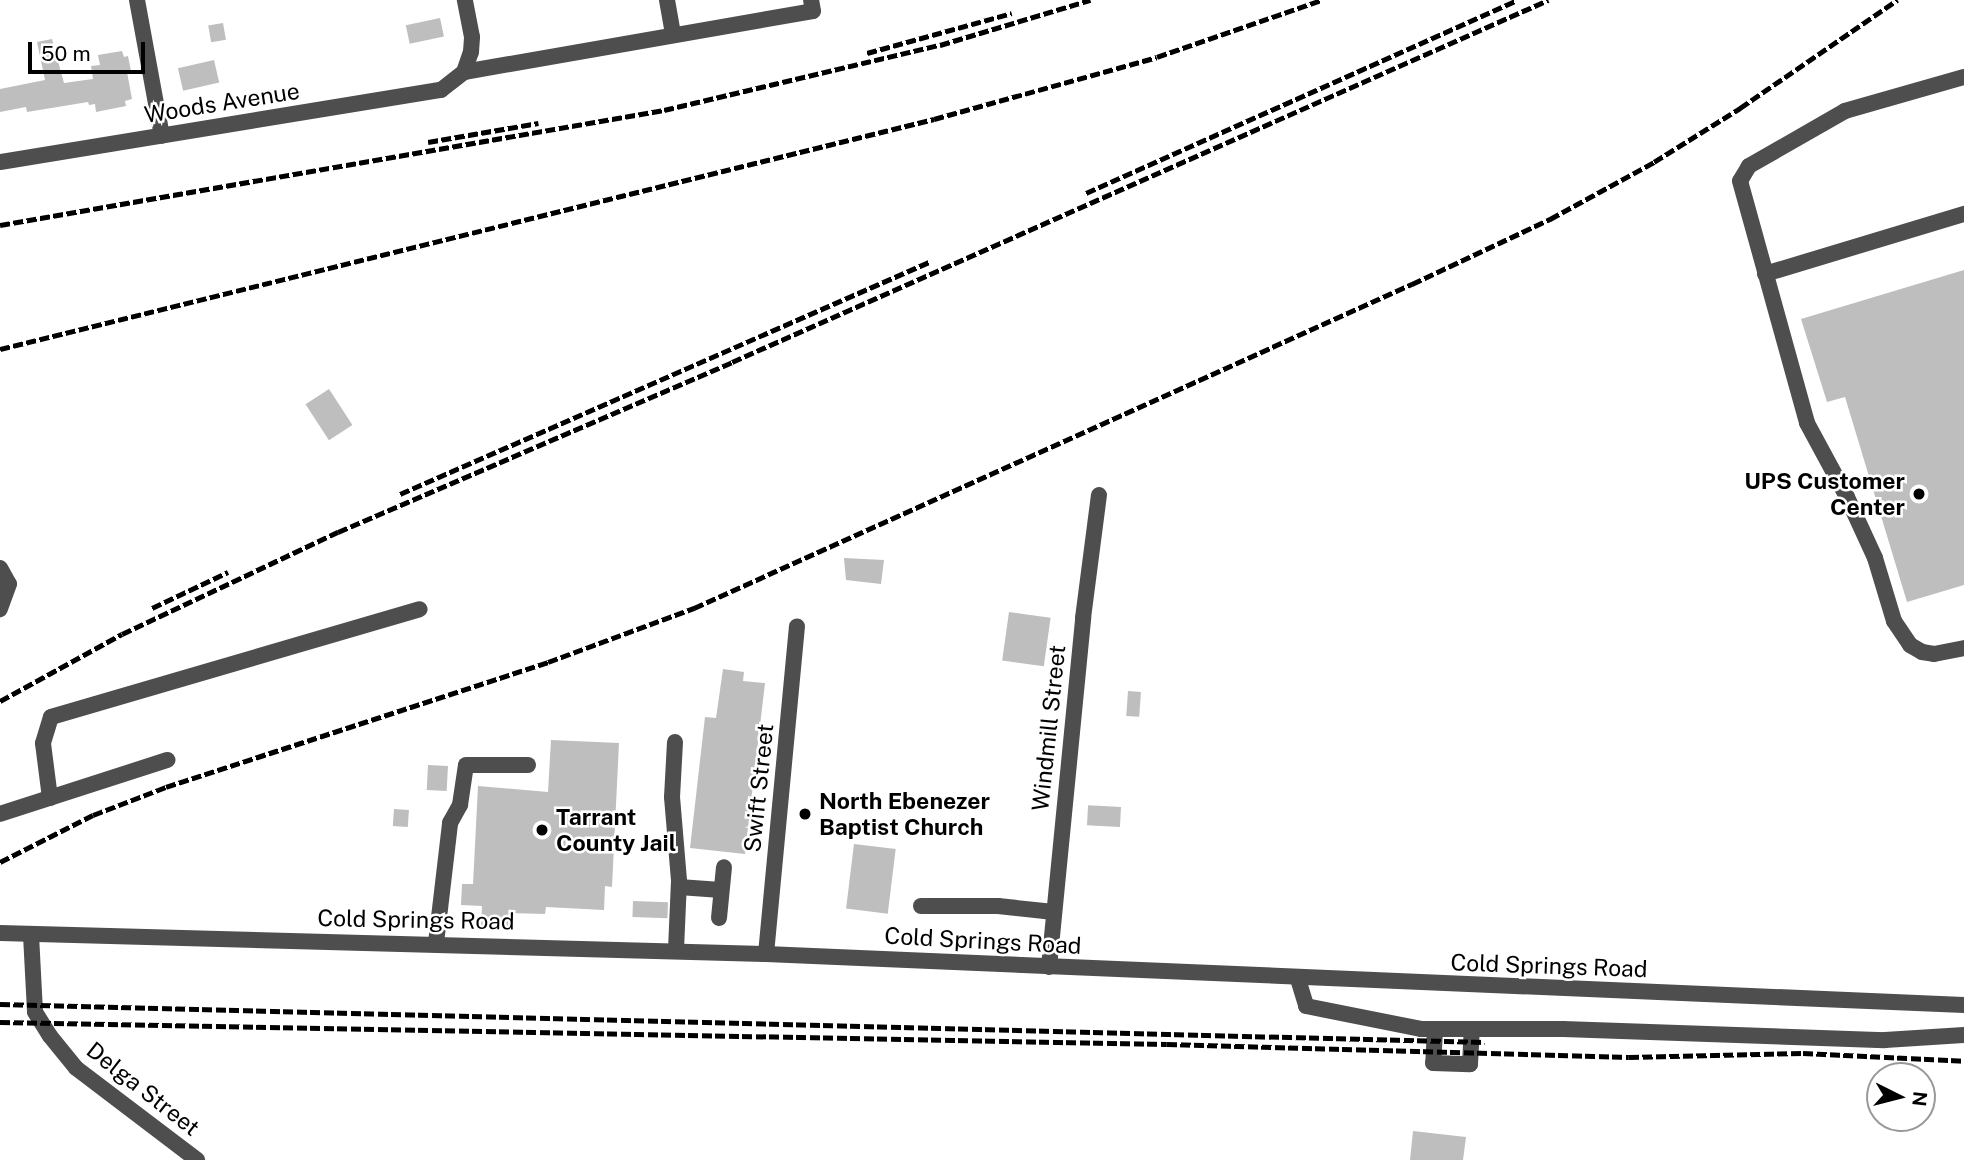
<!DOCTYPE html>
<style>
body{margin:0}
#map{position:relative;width:1964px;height:1160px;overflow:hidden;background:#fff;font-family:"Public Sans",sans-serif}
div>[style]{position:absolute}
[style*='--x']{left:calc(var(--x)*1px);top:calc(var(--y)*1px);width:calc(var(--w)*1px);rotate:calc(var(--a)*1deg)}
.building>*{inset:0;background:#bebebe;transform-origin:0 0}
.minor>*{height:16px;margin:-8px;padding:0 8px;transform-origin:8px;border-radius:8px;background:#4e4e4e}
.rail>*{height:4.5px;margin-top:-2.25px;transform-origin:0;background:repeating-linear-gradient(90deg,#000 0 10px,transparent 0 13.5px)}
.dots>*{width:19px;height:19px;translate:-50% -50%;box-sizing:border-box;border:4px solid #fff;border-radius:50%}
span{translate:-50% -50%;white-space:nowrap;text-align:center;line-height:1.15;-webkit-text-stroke:5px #fff;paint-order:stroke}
.street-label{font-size:23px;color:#000}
.poi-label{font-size:23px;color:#000;font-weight:700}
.right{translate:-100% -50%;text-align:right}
.left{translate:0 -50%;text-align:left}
.north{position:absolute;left:1866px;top:1062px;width:70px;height:70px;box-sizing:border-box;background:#fff;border:2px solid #999;border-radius:50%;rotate:96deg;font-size:19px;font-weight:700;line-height:28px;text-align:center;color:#000}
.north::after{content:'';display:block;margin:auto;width:24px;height:32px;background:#000;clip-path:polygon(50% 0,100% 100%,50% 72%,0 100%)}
.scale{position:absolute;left:28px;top:42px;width:117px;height:32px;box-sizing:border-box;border:4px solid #000;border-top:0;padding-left:9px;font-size:21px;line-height:24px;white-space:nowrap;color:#000;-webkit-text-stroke:5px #fff;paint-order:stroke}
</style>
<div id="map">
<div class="building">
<div style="left:440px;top:18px;width:19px;height:35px;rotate:78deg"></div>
<div style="left:223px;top:23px;width:17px;height:15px;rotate:80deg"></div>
<div style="clip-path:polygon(52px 39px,64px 83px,93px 79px,91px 66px,100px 65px,98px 55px,122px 51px,124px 57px,128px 56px,131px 71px,127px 72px,132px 99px,125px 101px,126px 106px,96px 112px,95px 104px,89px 105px,88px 102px,27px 112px,26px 107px,0 112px,0 89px,45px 80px,37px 42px)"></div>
<div style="left:214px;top:60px;width:23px;height:37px;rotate:77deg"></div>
<div style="clip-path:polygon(1964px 270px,1964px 585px,1907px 602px,1845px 397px,1827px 402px,1801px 319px)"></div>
<div style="left:329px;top:389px;width:43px;height:28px;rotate:57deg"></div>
<div style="clip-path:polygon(844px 558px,884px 560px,881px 584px,846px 580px)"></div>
<div style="left:1009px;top:612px;width:42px;height:49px;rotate:8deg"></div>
<div style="clip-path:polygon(723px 669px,744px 672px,743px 681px,765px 683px,745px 854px,690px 848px,705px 717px,716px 718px)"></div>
<div style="left:1128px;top:691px;width:13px;height:25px;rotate:4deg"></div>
<div style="clip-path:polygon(551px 740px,619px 743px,612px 887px,605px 886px,604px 910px,546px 907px,545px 914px,510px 913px,509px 928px,481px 926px,482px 906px,461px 905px,462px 884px,473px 884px,478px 786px,548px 792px)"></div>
<div style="left:428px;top:765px;width:20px;height:25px;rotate:3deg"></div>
<div style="left:1121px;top:807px;width:20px;height:33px;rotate:93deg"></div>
<div style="left:394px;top:809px;width:15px;height:17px;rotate:4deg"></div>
<div style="left:854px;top:844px;width:42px;height:65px;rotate:7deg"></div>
<div style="left:633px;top:901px;width:35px;height:16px;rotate:2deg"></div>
<div style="clip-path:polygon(1413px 1131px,1466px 1137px,1463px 1160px,1410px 1160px)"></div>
</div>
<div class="minor">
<div style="--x:137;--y:0;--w:138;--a:79.6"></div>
<div style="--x:667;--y:0;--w:35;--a:80"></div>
<div style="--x:464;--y:72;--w:354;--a:-9.9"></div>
<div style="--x:813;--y:11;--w:11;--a:-100"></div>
<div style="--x:1964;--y:77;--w:124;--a:164.1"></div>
<div style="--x:1845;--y:111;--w:111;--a:150.2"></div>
<div style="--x:1749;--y:166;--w:17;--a:121"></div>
<div style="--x:1740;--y:181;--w:251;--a:74.5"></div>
<div style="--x:1807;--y:423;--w:84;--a:61.6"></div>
<div style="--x:1847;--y:497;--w:67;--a:65.3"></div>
<div style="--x:1875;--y:558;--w:66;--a:73.2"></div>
<div style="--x:1894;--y:621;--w:29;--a:56"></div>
<div style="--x:1910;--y:645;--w:14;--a:30"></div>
<div style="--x:1922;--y:652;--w:12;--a:9"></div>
<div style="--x:1934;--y:654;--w:31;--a:-11"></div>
<div style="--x:0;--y:162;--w:447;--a:-9.3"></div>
<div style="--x:441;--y:90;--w:29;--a:-38"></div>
<div style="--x:464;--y:72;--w:21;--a:-71"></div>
<div style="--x:471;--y:52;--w:15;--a:-86"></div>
<div style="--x:472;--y:37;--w:38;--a:-101"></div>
<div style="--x:1765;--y:274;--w:208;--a:-16.8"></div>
<div style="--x:0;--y:568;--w:18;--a:61"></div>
<div style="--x:9;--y:584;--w:27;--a:110"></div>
<div style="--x:675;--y:742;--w:55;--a:93.1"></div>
<div style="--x:672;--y:797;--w:84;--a:85.2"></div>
<div style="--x:679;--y:881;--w:70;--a:92.5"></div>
<div style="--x:50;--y:798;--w:55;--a:-97.3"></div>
<div style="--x:43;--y:743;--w:27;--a:-73"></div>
<div style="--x:51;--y:717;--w:384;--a:-16.3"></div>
<div style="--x:0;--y:814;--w:176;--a:-17.9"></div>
<div style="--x:679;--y:887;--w:42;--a:4.1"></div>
<div style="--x:921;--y:906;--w:77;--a:0"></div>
<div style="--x:998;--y:906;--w:56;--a:6.1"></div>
<div style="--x:719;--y:918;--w:51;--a:-84.4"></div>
<div style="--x:0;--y:933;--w:766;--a:1.57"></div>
<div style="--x:766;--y:954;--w:1199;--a:2.44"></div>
<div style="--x:31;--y:935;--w:77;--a:87"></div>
<div style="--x:35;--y:1012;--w:28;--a:58"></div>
<div style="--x:50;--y:1036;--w:41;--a:50.9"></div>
<div style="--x:76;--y:1068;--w:152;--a:37.2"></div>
<div style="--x:436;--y:943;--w:121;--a:-83.3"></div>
<div style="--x:450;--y:823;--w:21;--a:-61"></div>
<div style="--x:460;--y:805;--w:40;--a:-81.5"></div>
<div style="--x:466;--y:765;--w:62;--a:0"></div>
<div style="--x:766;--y:954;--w:329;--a:-84.6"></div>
<div style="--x:1049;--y:967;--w:351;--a:-84.4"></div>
<div style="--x:1083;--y:618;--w:124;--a:-82.6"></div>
<div style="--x:1298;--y:979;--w:28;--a:73"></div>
<div style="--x:1306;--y:1006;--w:117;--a:11.3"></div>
<div style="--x:1421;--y:1029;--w:142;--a:0"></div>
<div style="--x:1563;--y:1029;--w:322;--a:2"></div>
<div style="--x:1885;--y:1040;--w:79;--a:-3.6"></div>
<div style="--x:1435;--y:1030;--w:33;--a:93"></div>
<div style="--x:1433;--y:1063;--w:37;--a:2"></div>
<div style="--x:1470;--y:1064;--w:34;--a:-87"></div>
</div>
<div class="rail">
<div style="--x:867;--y:53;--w:150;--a:-15.4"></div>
<div style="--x:428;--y:142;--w:112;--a:-9.8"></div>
<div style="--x:1086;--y:193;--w:472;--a:-24.1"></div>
<div style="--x:0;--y:225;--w:674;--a:-9.83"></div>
<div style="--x:664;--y:110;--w:284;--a:-13.3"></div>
<div style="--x:940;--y:45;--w:157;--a:-16.7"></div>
<div style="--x:0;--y:349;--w:962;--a:-13.83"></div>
<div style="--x:934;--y:119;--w:231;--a:-15.5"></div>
<div style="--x:1157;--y:57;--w:175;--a:-19.1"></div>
<div style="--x:400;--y:494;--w:578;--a:-23.68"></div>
<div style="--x:152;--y:608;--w:84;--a:-25.3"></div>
<div style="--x:0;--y:701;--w:139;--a:-28.8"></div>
<div style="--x:122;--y:634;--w:239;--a:-25.3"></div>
<div style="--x:338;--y:532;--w:429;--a:-23.3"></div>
<div style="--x:732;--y:362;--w:893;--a:-23.92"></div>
<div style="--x:0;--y:862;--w:104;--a:-26.8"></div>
<div style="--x:93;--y:815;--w:78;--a:-21"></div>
<div style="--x:166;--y:787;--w:402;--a:-18.1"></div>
<div style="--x:548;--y:662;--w:156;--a:-20.3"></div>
<div style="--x:694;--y:608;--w:788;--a:-24.29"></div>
<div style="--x:1412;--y:284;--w:153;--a:-25.2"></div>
<div style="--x:1550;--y:219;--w:119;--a:-28.7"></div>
<div style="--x:1654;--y:162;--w:102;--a:-32.1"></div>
<div style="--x:1740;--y:108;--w:191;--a:-34.5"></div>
<div style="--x:0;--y:1004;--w:1485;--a:1.47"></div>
<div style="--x:0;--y:1022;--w:1167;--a:1.08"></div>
<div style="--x:1167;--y:1044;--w:462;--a:1.6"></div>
<div style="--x:1629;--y:1057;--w:174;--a:-1.3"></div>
<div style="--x:1803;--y:1053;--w:161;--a:2.8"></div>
</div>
<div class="dots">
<div style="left:1919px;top:494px;background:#000"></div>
<div style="left:805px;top:814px;background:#000"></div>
<div style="left:542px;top:830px;background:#000"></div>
</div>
<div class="street-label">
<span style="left:222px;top:103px;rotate:-9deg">Woods Avenue</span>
<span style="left:1049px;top:728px;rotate:-84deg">Windmill Street</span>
<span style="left:759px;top:788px;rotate:-84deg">Swift Street</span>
<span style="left:416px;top:920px;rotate:1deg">Cold Springs Road</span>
<span style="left:983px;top:941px;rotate:3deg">Cold Springs Road</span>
<span style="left:1549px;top:966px;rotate:2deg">Cold Springs Road</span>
<span style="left:143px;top:1089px;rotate:38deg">Delga Street</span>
</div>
<div class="poi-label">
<span class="right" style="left:1905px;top:494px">UPS Customer<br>Center</span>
<span class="left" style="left:819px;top:814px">North Ebenezer<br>Baptist Church</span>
<span class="left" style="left:556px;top:830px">Tarrant<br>County Jail</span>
</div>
<div class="north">N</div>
<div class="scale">50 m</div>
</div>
